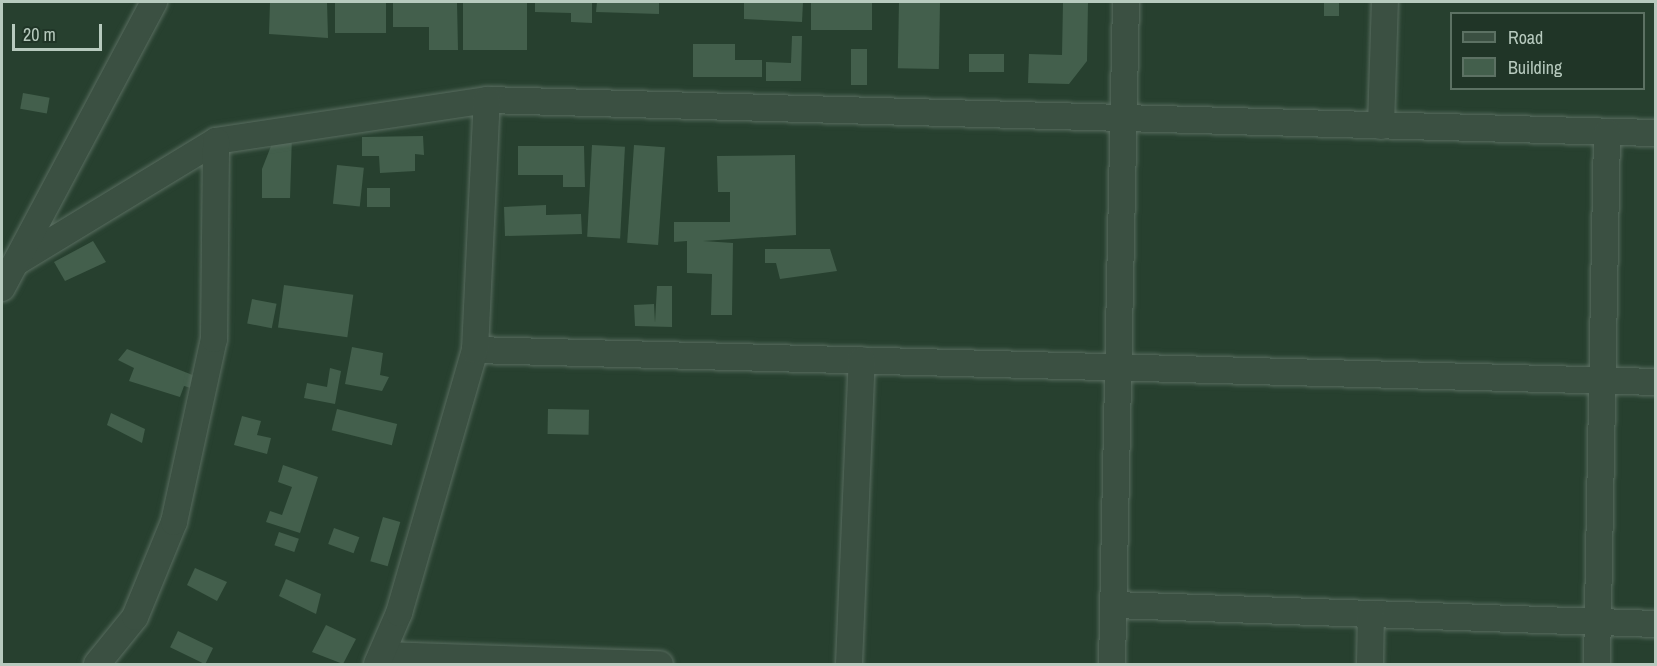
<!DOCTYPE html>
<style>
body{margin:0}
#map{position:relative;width:1657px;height:666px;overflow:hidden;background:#27402f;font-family:"Archivo Narrow",sans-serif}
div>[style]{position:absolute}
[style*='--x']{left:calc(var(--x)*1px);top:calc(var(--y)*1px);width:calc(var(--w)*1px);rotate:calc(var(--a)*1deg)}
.building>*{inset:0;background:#435f4c;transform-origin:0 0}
.roads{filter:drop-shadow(0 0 2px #596d60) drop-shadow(0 0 2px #596d60)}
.minor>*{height:26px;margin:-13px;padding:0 13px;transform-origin:13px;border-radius:13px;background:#3b5042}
span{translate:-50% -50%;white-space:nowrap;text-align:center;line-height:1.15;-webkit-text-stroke:5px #203527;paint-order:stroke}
.frame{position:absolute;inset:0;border:3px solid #b7cabe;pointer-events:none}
.legend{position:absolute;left:1450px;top:12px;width:195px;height:78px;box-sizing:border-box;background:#203527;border:2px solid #5c7163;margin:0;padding:8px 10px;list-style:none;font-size:18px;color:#b7cabe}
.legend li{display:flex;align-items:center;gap:12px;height:30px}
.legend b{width:30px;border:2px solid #5c7163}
.scale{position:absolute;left:12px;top:24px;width:90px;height:27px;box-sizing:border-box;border:3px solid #b7cabe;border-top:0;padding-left:8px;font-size:18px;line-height:21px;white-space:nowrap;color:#b7cabe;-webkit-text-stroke:4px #203527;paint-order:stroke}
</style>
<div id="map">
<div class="building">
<div style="clip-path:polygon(270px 2px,327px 2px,328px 38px,269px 34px)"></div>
<div style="left:335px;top:2px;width:51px;height:31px"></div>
<div style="clip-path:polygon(393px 2px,457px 2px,458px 50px,429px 50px,429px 27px,393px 27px)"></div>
<div style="left:463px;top:2px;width:64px;height:48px"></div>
<div style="clip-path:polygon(535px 2px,592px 2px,592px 23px,571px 22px,571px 13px,535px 12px)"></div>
<div style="clip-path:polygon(597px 2px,659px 2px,659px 14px,596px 12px)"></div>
<div style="clip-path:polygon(744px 2px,803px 2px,802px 22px,744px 19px)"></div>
<div style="left:811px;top:2px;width:61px;height:28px"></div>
<div style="left:940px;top:2px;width:67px;height:41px;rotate:91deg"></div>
<div style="clip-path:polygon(1063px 2px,1088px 2px,1087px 61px,1069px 84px,1028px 83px,1029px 54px,1062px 55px)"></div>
<div style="left:1324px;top:2px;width:15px;height:14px"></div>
<div style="clip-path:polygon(792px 36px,802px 36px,801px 81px,766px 81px,766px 62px,791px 63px)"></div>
<div style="clip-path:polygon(693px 44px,735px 44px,735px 60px,762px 60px,762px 77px,693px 77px)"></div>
<div style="left:851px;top:49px;width:16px;height:36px"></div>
<div style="left:969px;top:54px;width:35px;height:18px"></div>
<div style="left:23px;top:93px;width:27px;height:16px;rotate:10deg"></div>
<div style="clip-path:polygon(292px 135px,290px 198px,262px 198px,262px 169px,275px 136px)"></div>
<div style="clip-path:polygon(423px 136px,424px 155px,415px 154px,415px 171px,380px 173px,379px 156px,362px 156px,362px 137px)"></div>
<div style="left:592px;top:145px;width:33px;height:92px;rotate:3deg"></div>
<div style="left:634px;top:145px;width:31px;height:98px;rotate:4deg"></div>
<div style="clip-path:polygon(518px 146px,584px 146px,585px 187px,563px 187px,563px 175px,518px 175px)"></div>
<div style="clip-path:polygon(795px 155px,796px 235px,703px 241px,733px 243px,732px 315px,711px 315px,712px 274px,687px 273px,687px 241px,674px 242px,674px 222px,730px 222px,730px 192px,718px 192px,717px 156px)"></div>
<div style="left:337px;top:165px;width:27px;height:39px;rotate:6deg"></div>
<div style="left:367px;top:188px;width:23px;height:19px"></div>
<div style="clip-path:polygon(546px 205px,546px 215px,581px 214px,582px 234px,505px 236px,504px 207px)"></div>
<div style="clip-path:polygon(93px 241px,106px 262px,65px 281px,54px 262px)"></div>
<div style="clip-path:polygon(765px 249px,830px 249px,837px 271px,780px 279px,776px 263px,765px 263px)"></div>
<div style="left:284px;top:285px;width:70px;height:43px;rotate:8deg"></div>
<div style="clip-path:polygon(657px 286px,672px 286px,672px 327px,635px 326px,634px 305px,654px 304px,655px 323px)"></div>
<div style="left:252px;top:299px;width:25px;height:25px;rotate:11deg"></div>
<div style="clip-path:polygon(352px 347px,383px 353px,380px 375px,389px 377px,382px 391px,345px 384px)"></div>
<div style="clip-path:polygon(127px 349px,195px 376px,191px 388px,184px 386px,180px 397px,129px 381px,134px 368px,118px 360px)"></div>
<div style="clip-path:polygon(330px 368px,341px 371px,335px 404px,304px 398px,307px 383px,327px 387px)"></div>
<div style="left:337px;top:409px;width:62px;height:22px;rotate:14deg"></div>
<div style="left:548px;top:409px;width:41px;height:25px;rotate:1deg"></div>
<div style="clip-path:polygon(111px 413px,145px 429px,142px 443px,107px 425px)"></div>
<div style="clip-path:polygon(242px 416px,261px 421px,257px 435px,271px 438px,267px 454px,234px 445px)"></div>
<div style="clip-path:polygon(283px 465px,318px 477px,300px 533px,266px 522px,270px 511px,282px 515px,292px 487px,278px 482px)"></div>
<div style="left:383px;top:517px;width:18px;height:46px;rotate:16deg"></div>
<div style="left:334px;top:528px;width:27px;height:17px;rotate:20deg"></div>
<div style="left:279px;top:532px;width:21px;height:14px;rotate:19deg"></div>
<div style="clip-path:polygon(195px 568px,227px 582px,217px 601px,187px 585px)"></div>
<div style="clip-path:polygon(286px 579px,321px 594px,316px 614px,279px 596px)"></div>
<div style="clip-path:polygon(326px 625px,356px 639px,343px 664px,312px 652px)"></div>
<div style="left:178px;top:631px;width:39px;height:18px;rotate:26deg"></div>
</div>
<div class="roads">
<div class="minor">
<div style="--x:1381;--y:126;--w:124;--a:-88.2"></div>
<div style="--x:17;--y:262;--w:233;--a:-31.3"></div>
<div style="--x:216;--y:141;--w:274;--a:-8.6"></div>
<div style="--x:487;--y:100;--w:1169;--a:1.62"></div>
<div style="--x:2;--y:288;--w:324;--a:-62"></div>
<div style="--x:475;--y:350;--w:1181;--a:1.55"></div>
<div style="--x:1115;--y:605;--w:541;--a:2.01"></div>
<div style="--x:382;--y:655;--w:278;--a:1.9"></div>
<div style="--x:97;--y:664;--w:60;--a:-51"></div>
<div style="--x:135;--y:617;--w:103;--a:-67.7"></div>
<div style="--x:174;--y:522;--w:187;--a:-77.7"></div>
<div style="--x:214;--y:339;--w:198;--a:-89.4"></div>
<div style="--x:377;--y:664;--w:56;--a:-66.7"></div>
<div style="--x:399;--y:613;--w:274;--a:-73.9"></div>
<div style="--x:475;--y:350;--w:250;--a:-87.3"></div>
<div style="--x:849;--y:664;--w:304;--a:-87.6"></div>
<div style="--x:1112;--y:664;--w:662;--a:-88.79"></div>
<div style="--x:1370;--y:664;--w:50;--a:-88.9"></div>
<div style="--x:1597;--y:664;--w:532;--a:-88.92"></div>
</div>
</div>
<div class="frame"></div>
<ul class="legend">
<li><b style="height:8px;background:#3b5042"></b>Road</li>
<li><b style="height:16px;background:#435f4c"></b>Building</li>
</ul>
<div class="scale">20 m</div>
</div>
